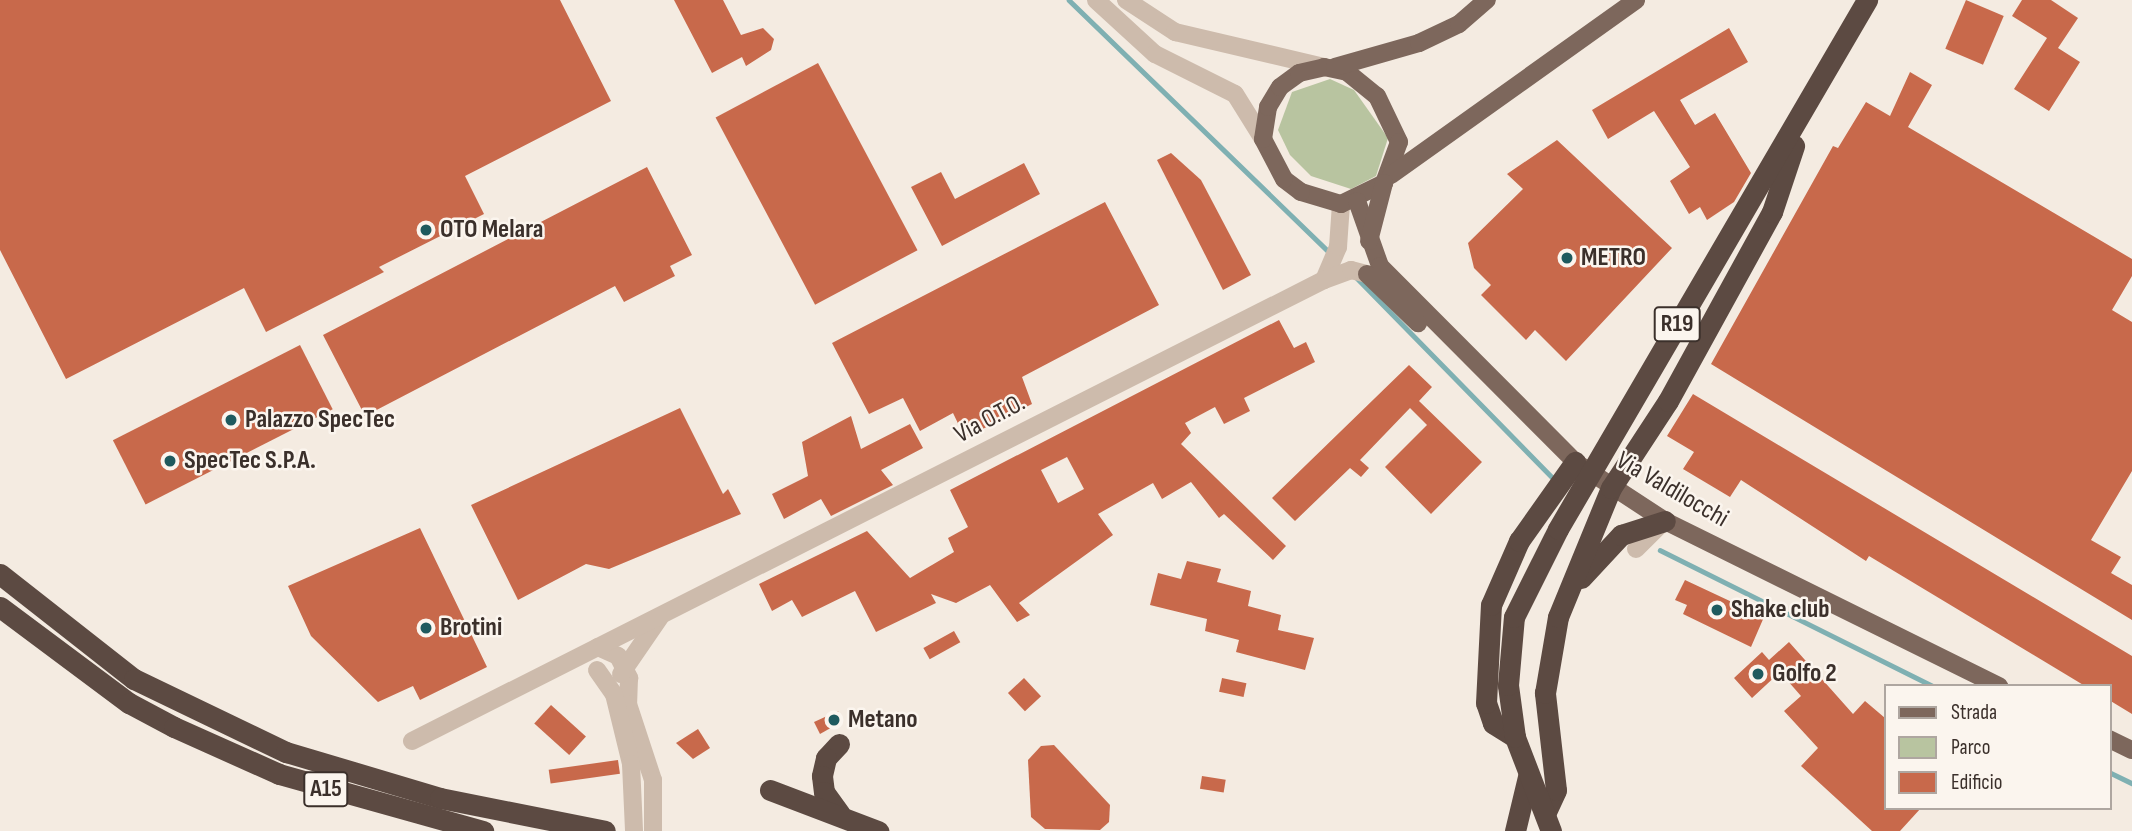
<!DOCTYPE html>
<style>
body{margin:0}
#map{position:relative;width:2132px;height:831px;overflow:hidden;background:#f4ebe1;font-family:"Sofia Sans Condensed",sans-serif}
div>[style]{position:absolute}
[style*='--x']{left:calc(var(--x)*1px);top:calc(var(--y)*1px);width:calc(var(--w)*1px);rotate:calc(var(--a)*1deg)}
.green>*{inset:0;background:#b8c4a0}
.stream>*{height:4.5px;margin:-2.25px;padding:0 2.25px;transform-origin:2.25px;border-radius:2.25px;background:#7fb0b2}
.building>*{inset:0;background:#c8694b;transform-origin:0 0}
.minor>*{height:18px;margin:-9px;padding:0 9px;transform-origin:9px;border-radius:9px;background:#cdbbac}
.major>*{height:18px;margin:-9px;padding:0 9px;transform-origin:9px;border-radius:9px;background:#7d675c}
.highway>*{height:21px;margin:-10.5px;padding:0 10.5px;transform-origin:10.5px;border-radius:10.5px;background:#5c4a42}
.dots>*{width:19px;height:19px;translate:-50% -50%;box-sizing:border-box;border:4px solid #fbf5ee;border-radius:50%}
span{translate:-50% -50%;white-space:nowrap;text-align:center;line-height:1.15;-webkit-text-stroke:5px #fbf5ee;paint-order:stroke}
.shield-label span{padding:2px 5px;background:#fbf5ee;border:2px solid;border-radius:5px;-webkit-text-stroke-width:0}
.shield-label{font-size:24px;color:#3b302b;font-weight:700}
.poi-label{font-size:26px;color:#3b302b;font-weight:700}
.left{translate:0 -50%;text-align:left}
.street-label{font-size:26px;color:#3b302b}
.legend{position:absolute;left:1884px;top:684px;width:228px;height:126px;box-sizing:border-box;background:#fbf5ee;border:2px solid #aea6a0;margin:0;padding:9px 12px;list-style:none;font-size:21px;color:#3b302b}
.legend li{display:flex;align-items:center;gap:14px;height:35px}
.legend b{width:35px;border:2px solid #aea6a0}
</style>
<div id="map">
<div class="green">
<div style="clip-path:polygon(1330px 79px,1354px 90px,1388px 138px,1376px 176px,1351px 189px,1311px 176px,1290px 155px,1278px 130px,1292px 92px)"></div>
</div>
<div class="stream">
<div style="--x:1069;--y:0;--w:363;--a:44.1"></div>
<div style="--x:1357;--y:278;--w:281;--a:45.6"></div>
<div style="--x:1660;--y:550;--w:305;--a:26.5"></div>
<div style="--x:2109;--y:772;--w:25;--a:26"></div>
</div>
<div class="building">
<div style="clip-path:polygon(0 0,560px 0,611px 101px,465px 176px,484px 214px,379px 267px,384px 272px,266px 332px,244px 288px,66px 379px,0 250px)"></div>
<div style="clip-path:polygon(674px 0,723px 0,741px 35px,763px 28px,774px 39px,771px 50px,746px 66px,742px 57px,712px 73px)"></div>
<div style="left:1966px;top:0;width:41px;height:53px;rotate:23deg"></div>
<div style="clip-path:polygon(2022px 0,2051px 0,2078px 18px,2058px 48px,2080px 62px,2049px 111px,2014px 89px,2047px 38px,2012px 16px)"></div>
<div style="clip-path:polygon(1729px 28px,1748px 62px,1680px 100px,1695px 125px,1715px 113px,1751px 173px,1734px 202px,1707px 220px,1700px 207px,1689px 214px,1670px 181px,1690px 167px,1654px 111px,1608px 139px,1592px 110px)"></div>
<div style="left:818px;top:63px;width:212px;height:116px;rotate:62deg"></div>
<div style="clip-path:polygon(1910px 72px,1932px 85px,1908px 127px,2132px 259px,2132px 276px,2112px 310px,2132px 322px,2132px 471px,2091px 540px,2121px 557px,2111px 573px,2132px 585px,2132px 620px,1711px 364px,1833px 146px,1838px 148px,1866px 102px,1890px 116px)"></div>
<div style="clip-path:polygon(1557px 140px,1672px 248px,1566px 361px,1535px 330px,1526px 340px,1481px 295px,1491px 285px,1474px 268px,1468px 243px,1523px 189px,1507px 174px)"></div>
<div style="clip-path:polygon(1171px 153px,1201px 180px,1251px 275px,1223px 290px,1157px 160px)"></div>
<div style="clip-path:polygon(1024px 163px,1040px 194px,942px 246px,911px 187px,941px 172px,955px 199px)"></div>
<div style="clip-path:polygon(647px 167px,692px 255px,670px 266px,675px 276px,624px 302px,615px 286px,365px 416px,323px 335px)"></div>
<div style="clip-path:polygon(1105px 202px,1159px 305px,1022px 377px,1032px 404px,965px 438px,953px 413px,920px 431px,903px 398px,869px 414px,832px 343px)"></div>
<div style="clip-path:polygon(evenodd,1279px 320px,1294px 348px,1306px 342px,1315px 362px,1244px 398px,1250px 411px,1224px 424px,1215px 407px,1185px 423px,1191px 433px,1181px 444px,1286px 546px,1273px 560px,1224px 514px,1219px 518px,1191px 482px,1162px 499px,1153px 483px,1098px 514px,1113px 535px,1019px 603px,1030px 615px,1017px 622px,990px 585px,956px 603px,931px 594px,936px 603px,876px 632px,855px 591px,802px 617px,792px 600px,772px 611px,759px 584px,867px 531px,910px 578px,954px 552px,948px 538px,968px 527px,950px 490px,1279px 320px,1067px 457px,1084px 489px,1058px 503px,1041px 470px,1067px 457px)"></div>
<div style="left:300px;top:345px;width:72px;height:210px;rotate:63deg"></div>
<div style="clip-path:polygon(1409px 365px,1432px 387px,1419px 401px,1482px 462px,1431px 514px,1385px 467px,1427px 425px,1410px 408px,1360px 460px,1369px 468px,1361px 477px,1350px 468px,1295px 521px,1272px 498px)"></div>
<div style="clip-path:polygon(1693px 394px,2132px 656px,2132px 714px,2109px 700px,2109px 686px,2085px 686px,1869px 556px,1866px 561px,1741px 480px,1730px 497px,1683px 469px,1694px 452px,1667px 436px)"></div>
<div style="clip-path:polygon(680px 408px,723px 494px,728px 489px,741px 514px,609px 569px,586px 564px,518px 600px,471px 505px)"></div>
<div style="clip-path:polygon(851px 416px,861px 449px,910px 424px,923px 448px,881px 470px,893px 485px,831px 516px,821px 499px,784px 519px,772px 494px,808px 476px,802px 442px)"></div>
<div style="clip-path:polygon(420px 528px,487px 667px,420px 700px,413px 686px,378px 702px,311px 636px,288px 586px)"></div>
<div style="clip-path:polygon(1187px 561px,1221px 569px,1217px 582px,1251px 591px,1248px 606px,1281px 615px,1278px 630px,1314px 638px,1305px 670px,1236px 652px,1239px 640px,1205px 631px,1207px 619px,1150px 605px,1158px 573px,1181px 579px)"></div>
<div style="clip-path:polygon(1685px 580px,1764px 617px,1751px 647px,1683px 614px,1687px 605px,1675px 600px)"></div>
<div style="left:954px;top:631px;width:13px;height:35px;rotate:61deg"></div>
<div style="clip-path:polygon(1789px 642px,1853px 714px,1865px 701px,1885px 718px,1885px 808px,1921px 808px,1900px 831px,1872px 831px,1801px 766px,1818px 748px,1784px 711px,1801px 696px,1780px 672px,1752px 698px,1734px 678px,1762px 652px,1769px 660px)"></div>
<div style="left:1024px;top:678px;width:25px;height:22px;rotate:47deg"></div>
<div style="left:1222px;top:678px;width:25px;height:14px;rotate:12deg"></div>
<div style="left:551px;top:705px;width:47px;height:25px;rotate:42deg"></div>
<div style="clip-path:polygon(838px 711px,843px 721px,820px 734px,814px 722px)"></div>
<div style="clip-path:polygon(698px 729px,710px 748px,693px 759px,676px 743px)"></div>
<div style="clip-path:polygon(1054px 745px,1110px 805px,1109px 822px,1100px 830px,1045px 829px,1031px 817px,1028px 760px,1041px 746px)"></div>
<div style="left:618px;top:760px;width:14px;height:70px;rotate:82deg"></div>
<div style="left:1202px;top:776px;width:24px;height:13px;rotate:9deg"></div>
</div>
<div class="minor">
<div style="--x:1096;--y:0;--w:80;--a:42.5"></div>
<div style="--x:1155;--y:54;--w:89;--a:26.6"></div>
<div style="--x:1235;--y:94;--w:53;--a:58.1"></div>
<div style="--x:1126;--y:0;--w:59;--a:33.1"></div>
<div style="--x:1175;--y:32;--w:153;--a:13.2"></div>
<div style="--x:1324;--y:280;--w:36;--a:-67"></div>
<div style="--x:1338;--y:247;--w:43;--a:-86"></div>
<div style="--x:1636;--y:549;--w:37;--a:-45"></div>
<div style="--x:598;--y:647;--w:22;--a:24"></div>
<div style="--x:618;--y:656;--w:25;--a:63"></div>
<div style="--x:629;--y:678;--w:26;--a:92"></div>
<div style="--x:628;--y:704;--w:80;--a:71.8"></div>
<div style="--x:653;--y:780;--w:51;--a:90"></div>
<div style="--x:597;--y:670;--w:29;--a:55"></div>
<div style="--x:614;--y:694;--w:72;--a:76.3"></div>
<div style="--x:631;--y:764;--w:67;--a:87.4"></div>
<div style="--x:621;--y:674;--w:69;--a:-55.6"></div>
<div style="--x:412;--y:741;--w:1022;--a:-26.82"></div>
<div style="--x:1324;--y:280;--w:29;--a:-20"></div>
<div style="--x:1351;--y:270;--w:16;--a:14"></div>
</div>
<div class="major">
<div style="--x:1324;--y:67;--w:24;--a:12"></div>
<div style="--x:1347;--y:72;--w:38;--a:39"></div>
<div style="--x:1377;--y:96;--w:51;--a:64.4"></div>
<div style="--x:1399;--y:142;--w:44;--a:110.1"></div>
<div style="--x:1384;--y:183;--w:48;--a:154"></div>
<div style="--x:1341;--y:204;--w:42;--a:-163.3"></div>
<div style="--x:1301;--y:192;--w:21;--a:-143"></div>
<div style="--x:1284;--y:179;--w:45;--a:-117.7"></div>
<div style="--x:1263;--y:139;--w:32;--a:-81"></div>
<div style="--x:1268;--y:107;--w:23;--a:-59"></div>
<div style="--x:1280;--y:87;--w:24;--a:-36"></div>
<div style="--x:1299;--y:73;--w:26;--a:-13"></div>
<div style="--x:1335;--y:67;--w:87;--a:-15.9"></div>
<div style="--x:1419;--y:43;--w:44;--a:-25.4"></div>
<div style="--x:1459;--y:24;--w:37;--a:-41"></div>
<div style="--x:1391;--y:175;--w:301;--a:-35.5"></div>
<div style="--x:1357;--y:201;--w:69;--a:70.5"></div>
<div style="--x:1380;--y:266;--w:276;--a:45.1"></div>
<div style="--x:1575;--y:462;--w:108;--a:33.2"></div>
<div style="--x:1665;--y:521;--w:373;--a:26.3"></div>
<div style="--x:1369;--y:241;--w:60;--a:-75.5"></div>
<div style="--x:1367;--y:274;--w:71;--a:43.9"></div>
<div style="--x:2109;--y:739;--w:25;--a:26"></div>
</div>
<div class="highway">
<div style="--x:0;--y:574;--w:170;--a:38.1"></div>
<div style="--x:134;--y:679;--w:169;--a:25.7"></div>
<div style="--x:286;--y:752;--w:161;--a:16.6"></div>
<div style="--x:440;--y:798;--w:168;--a:11.3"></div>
<div style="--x:1581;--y:578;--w:59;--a:-47.1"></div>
<div style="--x:1621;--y:535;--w:46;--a:-17.7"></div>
<div style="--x:0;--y:607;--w:161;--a:36.7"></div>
<div style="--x:129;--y:703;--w:51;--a:28.1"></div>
<div style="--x:174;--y:727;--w:115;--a:24.1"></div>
<div style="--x:279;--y:774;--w:212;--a:15.6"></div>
<div style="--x:1515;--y:737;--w:26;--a:-148"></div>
<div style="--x:1493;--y:723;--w:21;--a:-109"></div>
<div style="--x:1486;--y:703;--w:98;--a:-87.1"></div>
<div style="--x:1491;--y:605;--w:70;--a:-66.4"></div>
<div style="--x:1519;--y:541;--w:97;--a:-54.7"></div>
<div style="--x:839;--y:744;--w:19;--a:133"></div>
<div style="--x:826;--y:758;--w:18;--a:103"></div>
<div style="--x:822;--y:776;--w:16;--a:83"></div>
<div style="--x:824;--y:792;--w:27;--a:54"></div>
<div style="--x:770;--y:790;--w:116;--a:20.8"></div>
<div style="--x:1545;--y:814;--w:26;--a:-65"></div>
<div style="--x:1556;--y:790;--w:98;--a:-96.5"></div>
<div style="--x:1545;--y:693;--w:77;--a:-80.3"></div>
<div style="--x:1558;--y:617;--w:139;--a:-67.7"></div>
<div style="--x:1611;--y:488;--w:104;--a:-56.8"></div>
<div style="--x:1668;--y:401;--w:216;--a:-61.2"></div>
<div style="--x:1772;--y:212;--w:70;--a:-71.6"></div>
<div style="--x:1515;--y:831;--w:56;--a:-76.5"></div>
<div style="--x:1551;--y:831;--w:101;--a:-111"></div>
<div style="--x:1515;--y:737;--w:52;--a:-97.7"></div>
<div style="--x:1508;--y:685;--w:68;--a:-85"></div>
<div style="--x:1514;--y:617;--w:98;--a:-63.4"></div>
<div style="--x:1558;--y:529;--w:613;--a:-59.71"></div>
</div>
<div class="dots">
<div style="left:426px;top:230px;background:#1f5a5e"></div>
<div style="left:1567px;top:258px;background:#1f5a5e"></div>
<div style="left:231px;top:420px;background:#1f5a5e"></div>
<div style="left:170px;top:461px;background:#1f5a5e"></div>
<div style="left:1717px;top:610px;background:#1f5a5e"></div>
<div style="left:426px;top:628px;background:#1f5a5e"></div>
<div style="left:1758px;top:674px;background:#1f5a5e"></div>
<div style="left:834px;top:720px;background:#1f5a5e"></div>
</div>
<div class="shield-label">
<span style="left:1677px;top:324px">R19</span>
<span style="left:326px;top:789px">A15</span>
</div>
<div class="poi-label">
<span class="left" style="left:440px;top:230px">OTO Melara</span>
<span class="left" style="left:1581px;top:258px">METRO</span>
<span class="left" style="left:245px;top:420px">Palazzo SpecTec</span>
<span class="left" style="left:184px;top:461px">SpecTec S.P.A.</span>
<span class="left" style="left:1731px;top:610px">Shake club</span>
<span class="left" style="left:440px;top:628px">Brotini</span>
<span class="left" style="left:1772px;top:674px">Golfo 2</span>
<span class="left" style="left:848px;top:720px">Metano</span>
</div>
<div class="street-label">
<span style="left:990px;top:419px;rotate:-28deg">Via O.T.O.</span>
<span style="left:1672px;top:490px;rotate:30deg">Via Valdilocchi</span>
</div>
<ul class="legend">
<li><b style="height:9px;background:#7d675c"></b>Strada</li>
<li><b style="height:19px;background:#b8c4a0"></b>Parco</li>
<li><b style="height:19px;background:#c8694b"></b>Edificio</li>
</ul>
</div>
